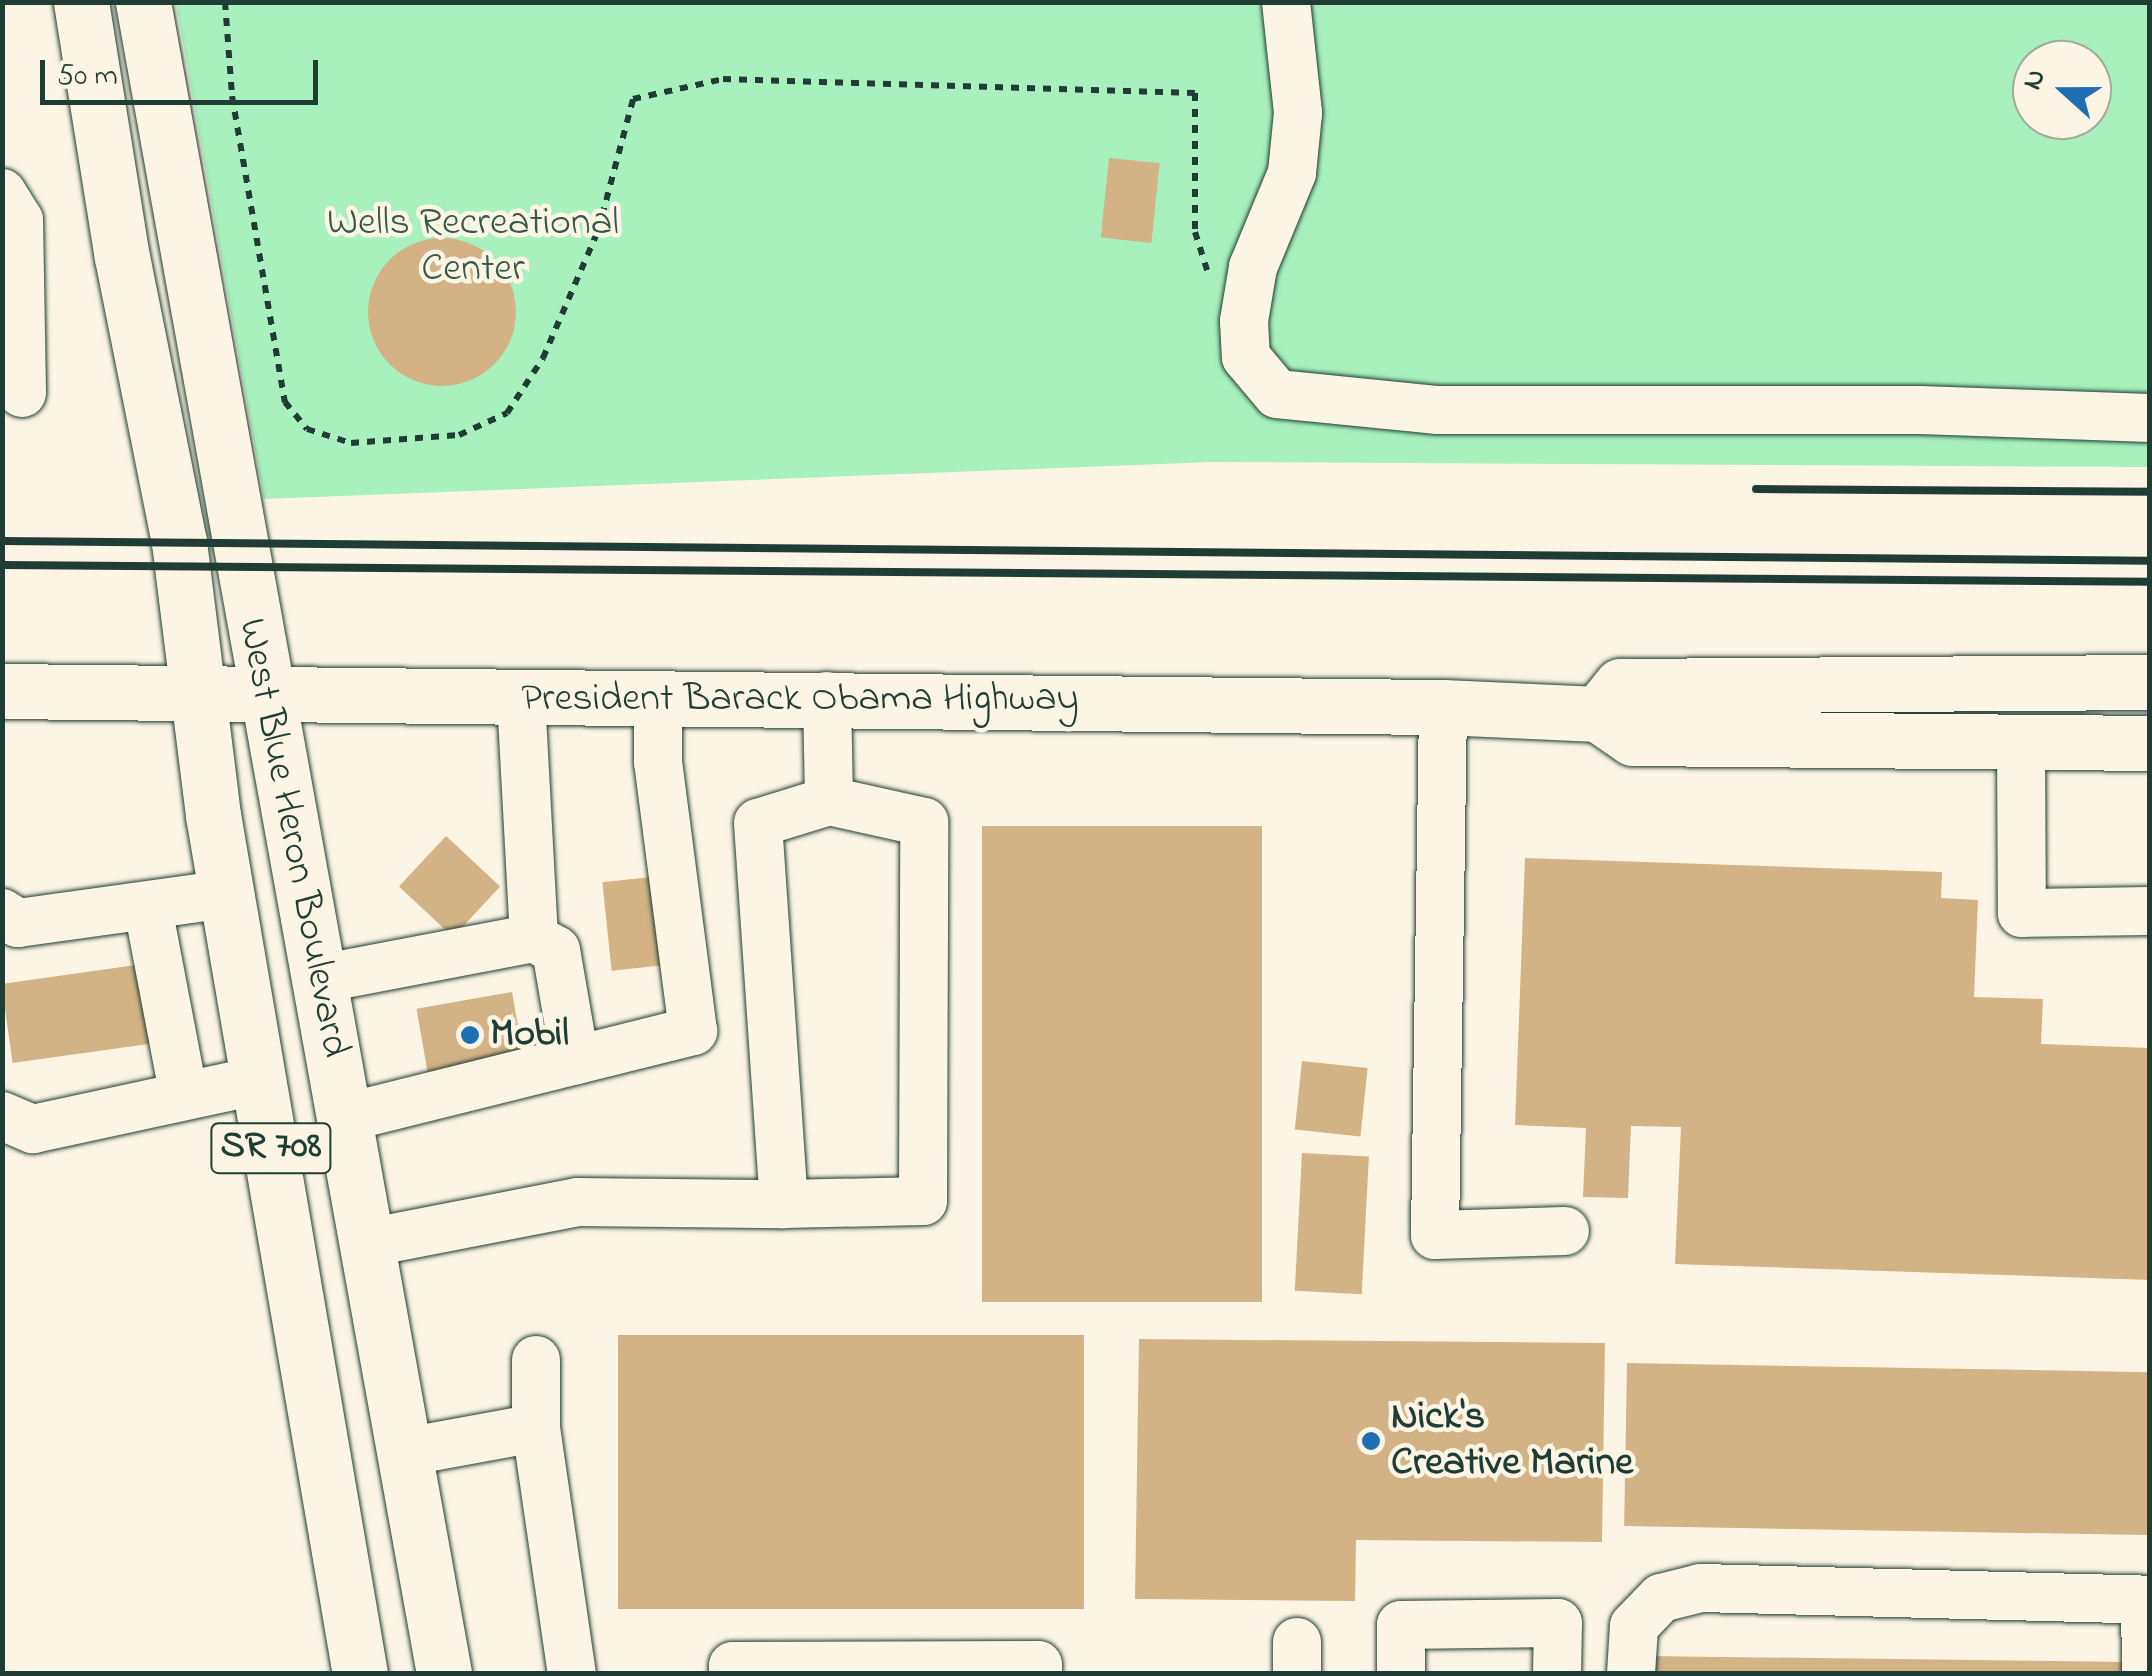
<!DOCTYPE html>
<style>
body{margin:0}
#map{position:relative;width:2152px;height:1676px;overflow:hidden;background:#fcf5e5;font-family:"Indie Flower",sans-serif}
div>[style]{position:absolute}
[style*='--x']{left:calc(var(--x)*1px);top:calc(var(--y)*1px);width:calc(var(--w)*1px);rotate:calc(var(--a)*1deg)}
.green>*{inset:0;background:#a8f1be}
.building>*{inset:0;background:#d3b386;transform-origin:0 0}
.round{border-radius:50%}
.path>*{height:6px;margin-top:-3px;transform-origin:0;background:repeating-linear-gradient(90deg,#1f3d34 0 8px,transparent 0 16px)}
.roads{filter:drop-shadow(0 0 2px #1f3d34) drop-shadow(0 0 2px #1f3d34)}
.minor>*{height:48px;margin:-24px;padding:0 24px;transform-origin:24px;border-radius:24px;background:#fcf5e5}
.major>*{height:55px;margin:-27.5px;padding:0 27.5px;transform-origin:27.5px;border-radius:27.5px;background:#fcf5e5}
.rail>*{height:8px;margin:-4px;padding:0 4px;transform-origin:4px;border-radius:4px;background:#1f3d34}
.dots>*{width:28px;height:28px;translate:-50% -50%;box-sizing:border-box;border:5px solid #fcf5e5;border-radius:50%}
span{translate:-50% -50%;white-space:nowrap;text-align:center;line-height:1.15;-webkit-text-stroke:9px #fcf5e5;paint-order:stroke}
.shield-label span{padding:2px 8px;background:#fcf5e5;border:2px solid;border-radius:8px;-webkit-text-stroke-width:0}
.shield-label{font-size:38px;color:#1f3d34;font-weight:700}
.park-label{font-size:40px;color:#345849}
.street-label{font-size:40px;color:#1f3d34}
.poi-label{font-size:40px;color:#1f3d34;font-weight:700}
.left{translate:0 -50%;text-align:left}
.frame{position:absolute;inset:0;border:5px solid #1f3d34;pointer-events:none}
.north{position:absolute;left:2012px;top:40px;width:100px;height:100px;box-sizing:border-box;background:#fcf5e5;border:2px solid #a4ab9e;border-radius:50%;rotate:291deg;font-size:28px;font-weight:700;line-height:40px;text-align:center;color:#1f3d34}
.north::after{content:'';display:block;margin:auto;width:35px;height:45px;background:#1f6fb2;clip-path:polygon(50% 0,100% 100%,50% 72%,0 100%)}
.scale{position:absolute;left:40px;top:60px;width:278px;height:45px;box-sizing:border-box;border:5px solid #1f3d34;border-top:0;padding-left:12px;font-size:30px;line-height:35px;white-space:nowrap;color:#1f3d34;-webkit-text-stroke:8px #fcf5e5;paint-order:stroke}
</style>
<div id="map">
<div class="green">
<div style="clip-path:polygon(evenodd,176px 3px,2149px 3px,2149px 467px,1212px 462px,264px 499px,176px 3px,2032px 60px,2092px 60px,2092px 120px,2032px 120px,2032px 60px)"></div>
</div>
<div class="building">
<div style="left:1109px;top:158px;width:51px;height:80px;rotate:6deg"></div>
<div class="round" style="left:368px;top:238px;width:148px;height:148px"></div>
<div style="left:982px;top:826px;width:280px;height:476px"></div>
<div style="left:446px;top:836px;width:74px;height:69px;rotate:43deg"></div>
<div style="clip-path:polygon(1525px 858px,1942px 872px,1941px 898px,1978px 900px,1974px 997px,2043px 999px,2041px 1044px,2150px 1048px,2150px 1280px,1675px 1264px,1681px 1127px,1631px 1126px,1628px 1198px,1583px 1197px,1586px 1128px,1515px 1125px)"></div>
<div style="left:661px;top:876px;width:89px;height:59px;rotate:84deg"></div>
<div style="left:150px;top:963px;width:80px;height:150px;rotate:82deg"></div>
<div style="left:512px;top:992px;width:71px;height:97px;rotate:80deg"></div>
<div style="left:1302px;top:1061px;width:66px;height:69px;rotate:6deg"></div>
<div style="left:1302px;top:1153px;width:67px;height:138px;rotate:3deg"></div>
<div style="left:1084px;top:1335px;width:274px;height:466px;rotate:90deg"></div>
<div style="clip-path:polygon(1139px 1339px,1605px 1343px,1602px 1542px,1356px 1540px,1355px 1601px,1135px 1599px)"></div>
<div style="left:1627px;top:1363px;width:523px;height:163px;rotate:1deg"></div>
<div style="clip-path:polygon(1649px 1656px,2128px 1662px,2128px 1674px,1649px 1674px)"></div>
</div>
<div class="path">
<div style="--x:225;--y:2;--w:94;--a:85.7"></div>
<div style="--x:232;--y:96;--w:311;--a:80.2"></div>
<div style="--x:285;--y:402;--w:35;--a:51"></div>
<div style="--x:307;--y:429;--w:46;--a:17.7"></div>
<div style="--x:351;--y:443;--w:108;--a:-4.2"></div>
<div style="--x:459;--y:435;--w:53;--a:-24.6"></div>
<div style="--x:507;--y:413;--w:66;--a:-56.8"></div>
<div style="--x:543;--y:358;--w:138;--a:-66.6"></div>
<div style="--x:598;--y:231;--w:137;--a:-75.1"></div>
<div style="--x:633;--y:99;--w:92;--a:-12.5"></div>
<div style="--x:723;--y:79;--w:472;--a:1.7"></div>
<div style="--x:1195;--y:93;--w:139;--a:90"></div>
<div style="--x:1195;--y:232;--w:43;--a:72.4"></div>
</div>
<div class="roads">
<div class="minor">
<div style="--x:1286;--y:2;--w:112;--a:83.8"></div>
<div style="--x:1298;--y:113;--w:60;--a:95.7"></div>
<div style="--x:1292;--y:173;--w:102;--a:112.5"></div>
<div style="--x:1253;--y:267;--w:55;--a:99.5"></div>
<div style="--x:1244;--y:321;--w:36;--a:87"></div>
<div style="--x:1246;--y:357;--w:48;--a:50"></div>
<div style="--x:1277;--y:394;--w:162;--a:5.7"></div>
<div style="--x:1438;--y:410;--w:482;--a:0"></div>
<div style="--x:1920;--y:410;--w:230;--a:2"></div>
<div style="--x:2;--y:193;--w:32;--a:58"></div>
<div style="--x:19;--y:220;--w:173;--a:89"></div>
<div style="--x:827;--y:696;--w:105;--a:88.9"></div>
<div style="--x:1443;--y:707;--w:528;--a:90.87"></div>
<div style="--x:1435;--y:1235;--w:130;--a:-1.8"></div>
<div style="--x:2021;--y:742;--w:171;--a:89.7"></div>
<div style="--x:2022;--y:913;--w:128;--a:-0.9"></div>
<div style="--x:148;--y:908;--w:191;--a:79.2"></div>
<div style="--x:2;--y:913;--w:19;--a:32"></div>
<div style="--x:18;--y:923;--w:211;--a:-7.9"></div>
<div style="--x:534;--y:938;--w:25;--a:29"></div>
<div style="--x:556;--y:950;--w:112;--a:80.2"></div>
<div style="--x:319;--y:979;--w:219;--a:-10.8"></div>
<div style="--x:534;--y:938;--w:239;--a:-93.1"></div>
<div style="--x:2;--y:1116;--w:34;--a:23"></div>
<div style="--x:33;--y:1129;--w:231;--a:-12.2"></div>
<div style="--x:344;--y:1118;--w:360;--a:-14"></div>
<div style="--x:693;--y:1031;--w:271;--a:-97.4"></div>
<div style="--x:658;--y:762;--w:65;--a:-90"></div>
<div style="--x:367;--y:1243;--w:214;--a:-11"></div>
<div style="--x:577;--y:1202;--w:207;--a:0.6"></div>
<div style="--x:784;--y:1204;--w:139;--a:-1.2"></div>
<div style="--x:923;--y:1201;--w:379;--a:-89.8"></div>
<div style="--x:924;--y:822;--w:97;--a:-167.5"></div>
<div style="--x:829;--y:801;--w:74;--a:162.8"></div>
<div style="--x:758;--y:823;--w:382;--a:86.1"></div>
<div style="--x:536;--y:1428;--w:68;--a:-90"></div>
<div style="--x:405;--y:1452;--w:133;--a:-10.4"></div>
<div style="--x:536;--y:1428;--w:249;--a:81.7"></div>
<div style="--x:2145;--y:1600;--w:74;--a:89.2"></div>
<div style="--x:733;--y:1674;--w:8;--a:-90"></div>
<div style="--x:733;--y:1666;--w:305;--a:-0.2"></div>
<div style="--x:1038;--y:1665;--w:9;--a:90"></div>
<div style="--x:1297;--y:1674;--w:32;--a:-90"></div>
<div style="--x:1401;--y:1674;--w:49;--a:-90"></div>
<div style="--x:1401;--y:1625;--w:157;--a:-0.7"></div>
<div style="--x:1558;--y:1623;--w:51;--a:91.1"></div>
<div style="--x:1631;--y:1674;--w:48;--a:-86.4"></div>
<div style="--x:1634;--y:1626;--w:39;--a:-46"></div>
<div style="--x:1661;--y:1598;--w:41;--a:-14"></div>
<div style="--x:1701;--y:1588;--w:449;--a:1.5"></div>
</div>
<div class="major">
<div style="--x:81;--y:2;--w:258;--a:80.9"></div>
<div style="--x:122;--y:257;--w:291;--a:78.7"></div>
<div style="--x:179;--y:542;--w:275;--a:82.9"></div>
<div style="--x:213;--y:815;--w:871;--a:80.29"></div>
<div style="--x:143;--y:2;--w:1699;--a:79.79"></div>
<div style="--x:2;--y:691;--w:1441;--a:0.64"></div>
<div style="--x:1443;--y:707;--w:155;--a:2.6"></div>
<div style="--x:1598;--y:714;--w:42;--a:34.4"></div>
<div style="--x:1633;--y:738;--w:517;--a:0.55"></div>
<div style="--x:1598;--y:714;--w:36;--a:-51"></div>
<div style="--x:1621;--y:686;--w:529;--a:-0.43"></div>
</div>
</div>
<div class="rail">
<div style="--x:1756;--y:489;--w:394;--a:0.4"></div>
<div style="--x:2;--y:541;--w:2148;--a:0.53"></div>
<div style="--x:2;--y:565;--w:2148;--a:0.45"></div>
</div>
<div class="dots">
<div style="left:470px;top:1035px;background:#1f6fb2"></div>
<div style="left:1371px;top:1441px;background:#1f6fb2"></div>
</div>
<div class="shield-label">
<span style="left:271px;top:1148px">SR 708</span>
</div>
<div class="park-label">
<span style="left:473px;top:247px">Wells Recreational<br>Center</span>
</div>
<div class="street-label">
<span style="left:800px;top:700px">President Barack Obama Highway</span>
<span style="left:292px;top:838px;rotate:79deg">West Blue Heron Boulevard</span>
</div>
<div class="poi-label">
<span class="left" style="left:490px;top:1035px">Mobil</span>
<span class="left" style="left:1391px;top:1441px">Nick's<br>Creative Marine</span>
</div>
<div class="frame"></div>
<div class="north">N</div>
<div class="scale">50 m</div>
</div>
